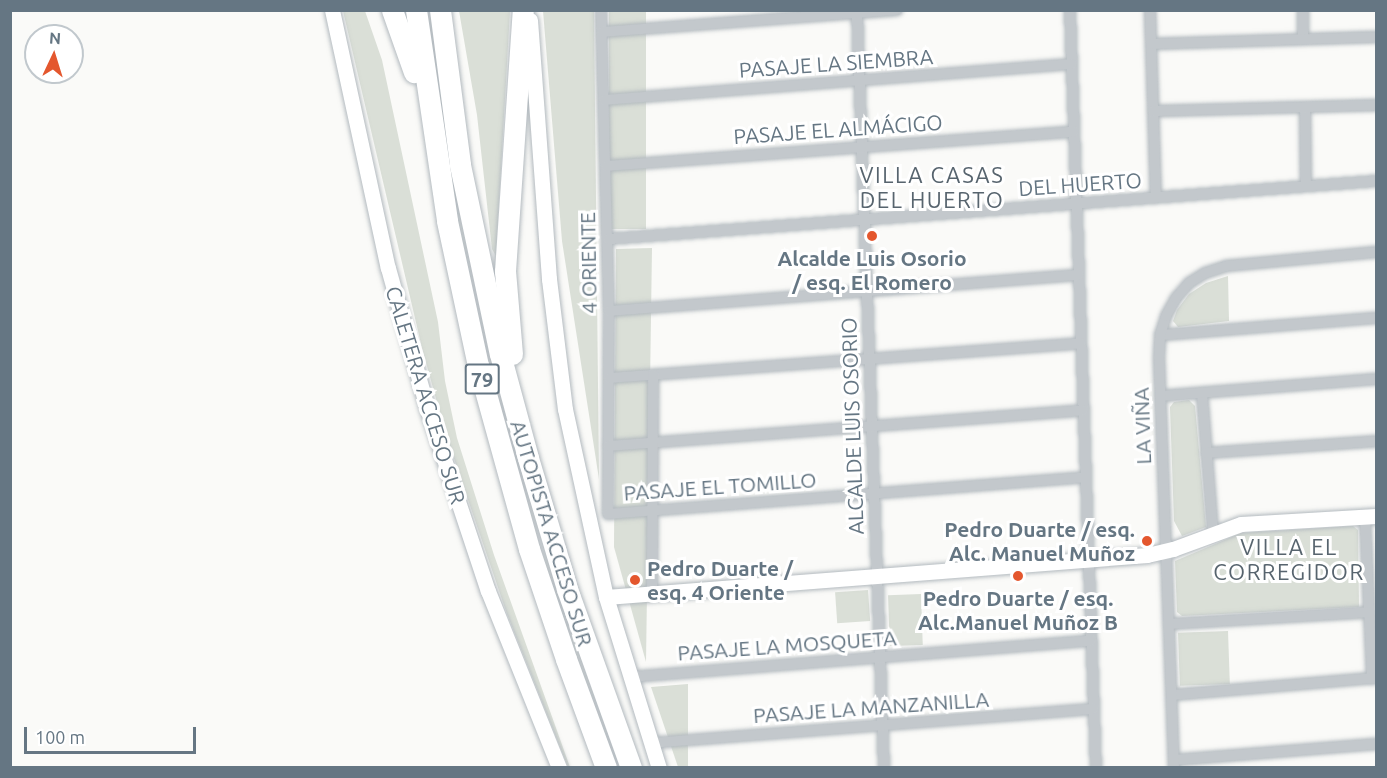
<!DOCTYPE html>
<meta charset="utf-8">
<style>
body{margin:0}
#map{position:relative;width:1387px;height:778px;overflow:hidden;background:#fafaf8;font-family:Ubuntu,sans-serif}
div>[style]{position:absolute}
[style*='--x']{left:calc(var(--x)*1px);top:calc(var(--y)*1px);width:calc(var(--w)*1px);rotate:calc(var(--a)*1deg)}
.green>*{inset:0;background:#dadfd7;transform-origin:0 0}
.roads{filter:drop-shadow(0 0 2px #b3babf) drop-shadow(0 0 2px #b3babf)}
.street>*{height:10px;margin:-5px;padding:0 5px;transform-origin:5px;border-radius:5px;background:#c3c8cc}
.secondary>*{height:15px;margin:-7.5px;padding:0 7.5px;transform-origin:7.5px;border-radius:7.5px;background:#fff}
.highway>*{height:21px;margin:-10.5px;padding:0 10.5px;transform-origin:10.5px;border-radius:10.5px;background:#fff}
.dots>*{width:16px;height:16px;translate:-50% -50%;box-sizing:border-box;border:3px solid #fff;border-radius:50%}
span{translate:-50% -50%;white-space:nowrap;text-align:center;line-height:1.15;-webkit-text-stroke:6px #fff;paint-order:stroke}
.shield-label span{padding:2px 4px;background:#fff;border:2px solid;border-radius:4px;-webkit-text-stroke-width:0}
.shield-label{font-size:20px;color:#657683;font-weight:700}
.street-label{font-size:21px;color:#657683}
.poi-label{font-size:21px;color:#657683;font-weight:700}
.right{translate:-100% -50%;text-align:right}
.left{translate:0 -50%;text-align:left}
.neighbourhood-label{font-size:22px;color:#57646e;letter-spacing:1.5px}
.frame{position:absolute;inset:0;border:12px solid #657683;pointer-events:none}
.north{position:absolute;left:24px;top:24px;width:60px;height:60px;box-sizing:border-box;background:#fff;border:2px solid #c1c8cd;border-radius:50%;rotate:4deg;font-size:16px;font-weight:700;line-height:24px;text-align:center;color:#657683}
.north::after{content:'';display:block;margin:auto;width:21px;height:27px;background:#e4572e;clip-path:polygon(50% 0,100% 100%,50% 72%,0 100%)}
.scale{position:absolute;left:24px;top:727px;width:172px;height:27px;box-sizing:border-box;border:3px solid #657683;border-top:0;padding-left:8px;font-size:18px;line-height:21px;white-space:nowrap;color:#657683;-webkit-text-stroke:4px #fff;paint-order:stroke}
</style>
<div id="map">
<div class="green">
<div style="clip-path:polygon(343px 11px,365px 11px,382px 60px,438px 322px,445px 381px,457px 438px,494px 555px,570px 767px,568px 767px,507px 614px,446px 435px,422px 348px)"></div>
<div style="clip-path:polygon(459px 11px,510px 11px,496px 256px,492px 249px,477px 115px)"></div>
<div style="clip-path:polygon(543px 11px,594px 11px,599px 479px,562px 241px)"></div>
<div style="left:609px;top:11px;width:37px;height:218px"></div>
<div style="clip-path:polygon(652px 248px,646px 662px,614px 547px,616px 249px)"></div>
<div style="clip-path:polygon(1228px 276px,1229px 321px,1178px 327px,1173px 321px,1177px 310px,1189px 294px,1206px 283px)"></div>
<div style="clip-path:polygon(1189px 400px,1195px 406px,1206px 527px,1182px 536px,1174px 521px,1170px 407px,1174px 402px)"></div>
<div style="clip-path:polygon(1353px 526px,1358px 530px,1359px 607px,1182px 616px,1177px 612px,1175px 561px,1241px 533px)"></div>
<div style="left:868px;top:590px;width:31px;height:33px;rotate:86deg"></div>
<div style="left:921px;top:594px;width:51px;height:33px;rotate:88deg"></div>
<div style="left:1228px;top:631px;width:53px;height:50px;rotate:88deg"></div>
<div style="clip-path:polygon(688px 684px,688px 767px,678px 767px,651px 687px)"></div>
</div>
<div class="roads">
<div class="street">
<div style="--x:601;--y:10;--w:301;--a:88.5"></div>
<div style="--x:609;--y:311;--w:203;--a:90.3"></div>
<div style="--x:608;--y:514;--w:479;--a:-4.4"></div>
<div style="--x:857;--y:10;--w:758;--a:87.96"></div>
<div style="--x:1070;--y:10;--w:758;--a:88.04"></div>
<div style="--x:1150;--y:10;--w:188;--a:88.2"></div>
<div style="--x:1303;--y:10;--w:29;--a:90"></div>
<div style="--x:602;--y:32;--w:296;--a:-4.3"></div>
<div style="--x:1151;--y:44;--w:225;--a:-1.8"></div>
<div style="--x:604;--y:100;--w:469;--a:-4.4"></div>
<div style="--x:1305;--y:107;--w:79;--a:89.3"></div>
<div style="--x:1153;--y:111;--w:223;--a:-1.5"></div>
<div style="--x:606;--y:166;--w:469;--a:-4.2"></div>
<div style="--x:608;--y:239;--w:770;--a:-4.32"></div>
<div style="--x:609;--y:311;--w:471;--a:-4.4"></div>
<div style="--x:1160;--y:335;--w:217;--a:-4.5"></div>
<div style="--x:609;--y:378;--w:473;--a:-4.2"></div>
<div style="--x:1202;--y:393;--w:140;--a:85.5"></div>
<div style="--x:1160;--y:396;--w:217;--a:-4.5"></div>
<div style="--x:608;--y:446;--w:476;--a:-4.3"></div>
<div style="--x:1206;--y:453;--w:170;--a:-4"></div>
<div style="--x:1365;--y:516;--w:163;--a:87.5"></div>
<div style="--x:652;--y:593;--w:218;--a:-89.7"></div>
<div style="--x:1169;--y:624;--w:200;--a:-3.4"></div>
<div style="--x:629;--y:677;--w:463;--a:-4.5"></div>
<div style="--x:1172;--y:695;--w:205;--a:-4.8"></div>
<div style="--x:651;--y:743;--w:444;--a:-4.4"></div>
<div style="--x:1174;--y:760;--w:203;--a:-4.5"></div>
<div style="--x:1174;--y:768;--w:411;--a:-92.1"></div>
<div style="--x:1159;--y:357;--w:22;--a:-87"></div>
<div style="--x:1160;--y:335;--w:20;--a:-72"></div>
<div style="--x:1166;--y:316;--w:21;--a:-61"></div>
<div style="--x:1176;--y:298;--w:20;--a:-49"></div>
<div style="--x:1189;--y:283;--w:19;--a:-32"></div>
<div style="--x:1205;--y:273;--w:22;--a:-18"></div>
<div style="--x:1226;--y:266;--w:151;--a:-5.3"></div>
</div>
<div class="secondary">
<div style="--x:332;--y:10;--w:264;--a:77.8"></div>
<div style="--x:388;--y:268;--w:145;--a:74.4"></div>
<div style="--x:427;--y:408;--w:193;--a:71.6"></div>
<div style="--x:488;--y:591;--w:191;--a:68.1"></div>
<div style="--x:530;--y:20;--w:260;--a:85.8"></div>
<div style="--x:549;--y:279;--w:131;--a:83"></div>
<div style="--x:565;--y:409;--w:192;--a:77.7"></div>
<div style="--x:606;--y:597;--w:179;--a:72.8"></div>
<div style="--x:606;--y:597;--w:543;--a:-4.44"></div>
<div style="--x:1147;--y:555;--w:27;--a:-13"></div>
<div style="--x:1173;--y:549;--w:72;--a:-20.2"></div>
<div style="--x:1241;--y:524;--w:135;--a:-3.4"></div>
</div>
<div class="highway">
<div style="--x:392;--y:10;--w:66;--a:70.5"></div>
<div style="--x:416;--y:10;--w:213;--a:81.6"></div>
<div style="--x:447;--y:221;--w:147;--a:77.9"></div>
<div style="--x:478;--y:365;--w:191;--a:74.5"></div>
<div style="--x:529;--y:549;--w:116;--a:71.4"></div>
<div style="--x:566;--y:659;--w:116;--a:69.8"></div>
<div style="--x:440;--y:10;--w:156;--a:82.6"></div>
<div style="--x:460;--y:165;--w:193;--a:78.1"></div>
<div style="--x:500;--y:354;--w:108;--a:74.9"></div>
<div style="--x:528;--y:458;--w:137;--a:73.4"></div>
<div style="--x:567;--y:589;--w:190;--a:70.3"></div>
<div style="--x:512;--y:354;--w:83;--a:-94.8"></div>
<div style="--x:505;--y:271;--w:262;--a:-86.1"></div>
</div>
</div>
<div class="dots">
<div style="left:872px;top:236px;background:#e4572e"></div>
<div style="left:1147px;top:541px;background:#e4572e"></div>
<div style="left:1018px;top:576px;background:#e4572e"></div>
<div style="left:635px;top:580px;background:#e4572e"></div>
</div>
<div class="shield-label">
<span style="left:482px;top:379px">79</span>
</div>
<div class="street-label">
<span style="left:836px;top:63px;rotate:-4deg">PASAJE LA SIEMBRA</span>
<span style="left:838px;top:129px;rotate:-4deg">PASAJE EL ALMÁCIGO</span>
<span style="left:1080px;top:184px;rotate:-4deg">DEL HUERTO</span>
<span style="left:588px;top:263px;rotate:-91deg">4 ORIENTE</span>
<span style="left:426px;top:395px;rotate:73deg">CALETERA ACCESO SUR</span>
<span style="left:852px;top:426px;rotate:-92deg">ALCALDE LUIS OSORIO</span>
<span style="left:1142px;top:426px;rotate:-92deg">LA VIÑA</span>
<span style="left:720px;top:486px;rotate:-4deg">PASAJE EL TOMILLO</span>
<span style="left:552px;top:533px;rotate:73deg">AUTOPISTA ACCESO SUR</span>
<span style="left:787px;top:645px;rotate:-4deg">PASAJE LA MOSQUETA</span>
<span style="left:871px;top:707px;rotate:-4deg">PASAJE LA MANZANILLA</span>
</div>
<div class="poi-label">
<span style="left:872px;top:270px">Alcalde Luis Osorio<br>/ esq. El Romero</span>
<span class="right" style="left:1135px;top:541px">Pedro Duarte / esq.<br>Alc. Manuel Muñoz</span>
<span class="left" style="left:647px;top:580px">Pedro Duarte /<br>esq. 4 Oriente</span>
<span style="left:1018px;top:610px">Pedro Duarte / esq.<br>Alc.Manuel Muñoz B</span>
</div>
<div class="neighbourhood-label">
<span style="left:932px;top:187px">VILLA CASAS<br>DEL HUERTO</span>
<span style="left:1289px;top:559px">VILLA EL<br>CORREGIDOR</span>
</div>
<div class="frame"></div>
<div class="north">N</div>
<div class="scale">100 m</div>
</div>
